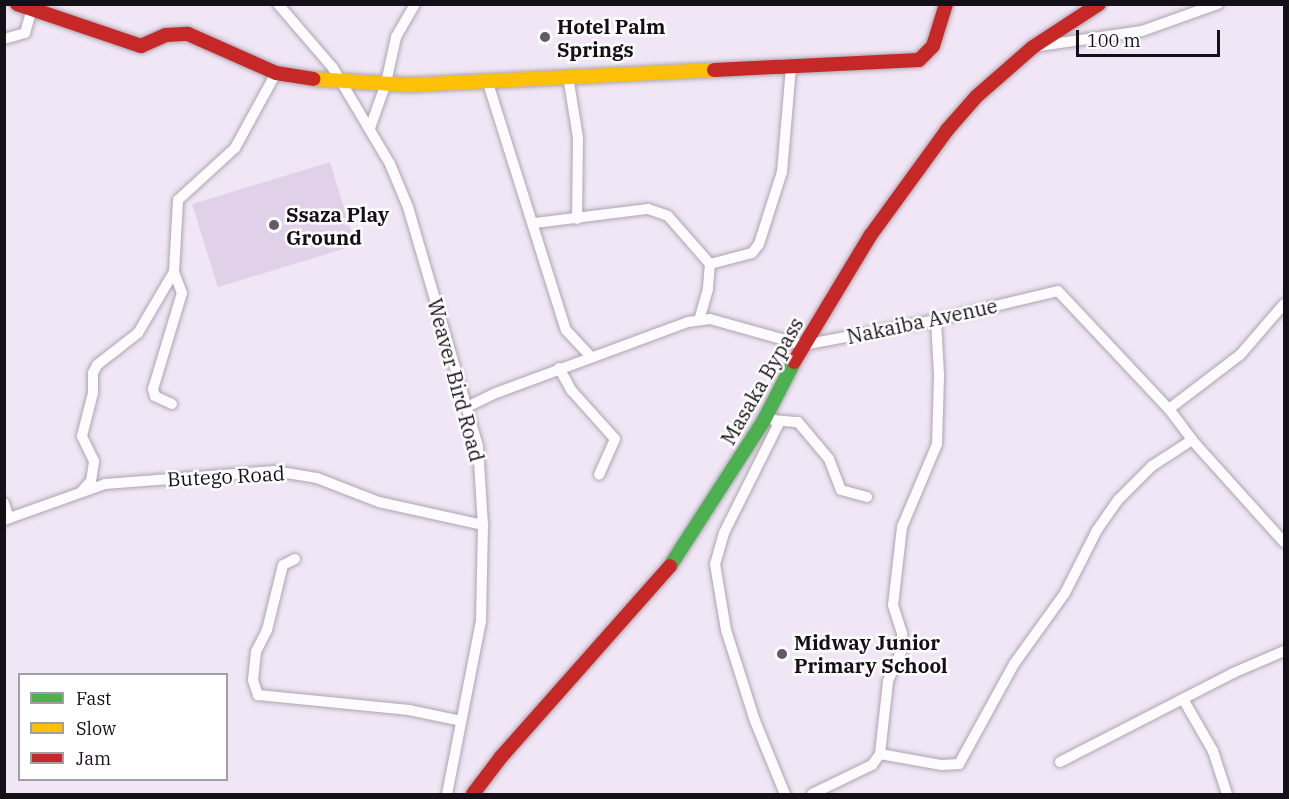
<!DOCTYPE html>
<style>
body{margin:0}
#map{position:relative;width:1289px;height:799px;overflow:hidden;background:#f0e6f5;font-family:"IBM Plex Serif",serif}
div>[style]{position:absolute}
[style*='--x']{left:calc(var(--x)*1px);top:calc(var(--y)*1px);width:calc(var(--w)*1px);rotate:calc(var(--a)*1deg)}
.green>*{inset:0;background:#e0d1e9;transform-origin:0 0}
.roads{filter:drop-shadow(0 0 2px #ada5b1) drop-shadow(0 0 2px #ada5b1)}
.street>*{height:10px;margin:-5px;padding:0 5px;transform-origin:5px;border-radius:5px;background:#fdfbfe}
.fast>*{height:14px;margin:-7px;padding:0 7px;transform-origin:7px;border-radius:7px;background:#4caf50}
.slow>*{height:14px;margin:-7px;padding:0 7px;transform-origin:7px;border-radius:7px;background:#ffc107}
.jam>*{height:14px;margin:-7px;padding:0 7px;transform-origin:7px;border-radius:7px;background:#c62828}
.dots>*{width:16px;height:16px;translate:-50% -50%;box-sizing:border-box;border:3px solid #fff;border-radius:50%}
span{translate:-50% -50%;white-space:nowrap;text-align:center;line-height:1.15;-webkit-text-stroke:5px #fff;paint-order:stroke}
.poi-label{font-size:20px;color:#151018;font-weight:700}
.left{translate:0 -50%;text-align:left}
.street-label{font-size:20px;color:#151018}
.frame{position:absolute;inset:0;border:6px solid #151018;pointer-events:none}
.legend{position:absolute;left:18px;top:673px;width:210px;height:108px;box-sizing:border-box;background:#fff;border:2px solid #a19fa3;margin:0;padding:8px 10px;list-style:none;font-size:18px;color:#151018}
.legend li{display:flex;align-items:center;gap:12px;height:30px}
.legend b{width:30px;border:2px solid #a19fa3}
.scale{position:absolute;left:1076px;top:30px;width:144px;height:27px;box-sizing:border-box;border:3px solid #151018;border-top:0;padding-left:8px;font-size:18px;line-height:21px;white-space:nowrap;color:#151018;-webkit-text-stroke:4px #fff;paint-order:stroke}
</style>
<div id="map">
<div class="green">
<div style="left:330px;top:162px;width:87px;height:144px;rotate:73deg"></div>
</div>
<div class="roads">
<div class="street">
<div style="--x:278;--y:4;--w:84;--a:49.3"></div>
<div style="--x:333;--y:68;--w:112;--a:59.3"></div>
<div style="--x:390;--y:164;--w:47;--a:67.3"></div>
<div style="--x:408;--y:207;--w:249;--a:73.7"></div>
<div style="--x:478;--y:446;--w:79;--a:86.4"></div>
<div style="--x:483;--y:525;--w:96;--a:91.2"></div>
<div style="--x:481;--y:621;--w:176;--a:101.1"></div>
<div style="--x:4;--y:39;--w:22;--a:-16"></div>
<div style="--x:25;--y:33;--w:25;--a:-74"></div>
<div style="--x:1039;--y:46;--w:104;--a:-8.3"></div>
<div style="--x:1142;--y:31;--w:81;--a:-19.6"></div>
<div style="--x:568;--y:76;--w:63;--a:80.8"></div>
<div style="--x:578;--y:138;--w:81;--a:90.7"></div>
<div style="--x:487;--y:80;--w:262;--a:72.5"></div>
<div style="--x:566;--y:330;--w:37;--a:47"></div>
<div style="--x:370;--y:128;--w:48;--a:-70.4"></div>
<div style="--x:386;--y:83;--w:47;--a:-77.7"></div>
<div style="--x:396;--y:37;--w:38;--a:-60"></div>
<div style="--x:535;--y:223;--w:114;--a:-7.1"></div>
<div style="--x:648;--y:209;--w:21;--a:19"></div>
<div style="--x:668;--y:216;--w:64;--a:48.8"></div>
<div style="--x:710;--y:264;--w:25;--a:95"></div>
<div style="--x:708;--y:289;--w:32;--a:106"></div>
<div style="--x:710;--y:264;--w:43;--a:-14.7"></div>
<div style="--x:752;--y:253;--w:11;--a:-52"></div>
<div style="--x:759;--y:244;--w:76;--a:-72.3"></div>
<div style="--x:782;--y:172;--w:106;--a:-85.1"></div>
<div style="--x:559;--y:368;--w:26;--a:61"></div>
<div style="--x:572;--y:391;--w:64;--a:48.1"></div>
<div style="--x:615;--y:439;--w:39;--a:114"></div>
<div style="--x:172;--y:404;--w:19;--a:-155"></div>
<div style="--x:155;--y:396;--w:7;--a:-106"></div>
<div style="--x:153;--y:389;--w:100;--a:-73.2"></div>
<div style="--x:182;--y:293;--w:22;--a:-111"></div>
<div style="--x:174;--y:272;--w:72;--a:-86.8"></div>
<div style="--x:178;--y:200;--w:77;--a:-42.4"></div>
<div style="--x:235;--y:148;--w:85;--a:-61.3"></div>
<div style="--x:467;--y:407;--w:32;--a:-26"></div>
<div style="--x:496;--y:393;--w:205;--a:-20.3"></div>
<div style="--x:688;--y:322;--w:22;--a:-8"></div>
<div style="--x:710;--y:319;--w:97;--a:15.6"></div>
<div style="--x:803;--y:345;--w:135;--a:-10.6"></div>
<div style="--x:936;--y:320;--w:125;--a:-13.4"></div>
<div style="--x:1058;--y:291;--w:162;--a:46.8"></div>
<div style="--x:1169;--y:409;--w:39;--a:53"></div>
<div style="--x:1192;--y:440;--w:137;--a:48"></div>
<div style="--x:1169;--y:409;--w:89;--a:-37.3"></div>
<div style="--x:1240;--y:355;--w:67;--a:-49.2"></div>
<div style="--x:773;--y:420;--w:25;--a:5"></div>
<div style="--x:798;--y:422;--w:48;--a:50"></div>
<div style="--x:829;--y:459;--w:33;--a:69"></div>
<div style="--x:841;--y:490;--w:27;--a:15"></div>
<div style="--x:780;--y:421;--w:125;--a:116.6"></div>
<div style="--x:724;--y:533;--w:32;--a:106"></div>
<div style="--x:715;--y:564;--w:67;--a:80.5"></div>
<div style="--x:726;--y:630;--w:96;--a:72.3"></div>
<div style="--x:755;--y:721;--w:79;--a:67.7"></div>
<div style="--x:81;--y:492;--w:15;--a:-48"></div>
<div style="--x:91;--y:481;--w:20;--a:-81"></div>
<div style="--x:94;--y:461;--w:28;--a:-116"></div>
<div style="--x:82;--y:436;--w:44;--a:-75.7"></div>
<div style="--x:93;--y:393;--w:20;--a:-90"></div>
<div style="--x:93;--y:373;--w:9;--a:-63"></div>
<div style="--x:97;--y:365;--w:52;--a:-38"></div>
<div style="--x:138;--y:333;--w:71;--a:-59.5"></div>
<div style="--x:4;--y:503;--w:16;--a:72"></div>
<div style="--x:4;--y:520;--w:107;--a:-19.6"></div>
<div style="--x:105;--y:484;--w:170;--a:-4.4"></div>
<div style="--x:275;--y:471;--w:43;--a:9.5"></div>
<div style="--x:317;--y:478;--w:66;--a:21.2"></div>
<div style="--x:379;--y:502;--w:107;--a:12.5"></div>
<div style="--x:295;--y:559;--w:13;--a:153"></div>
<div style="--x:283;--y:565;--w:67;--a:103.8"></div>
<div style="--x:267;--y:630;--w:25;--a:117"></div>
<div style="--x:256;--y:652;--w:28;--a:96"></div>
<div style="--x:253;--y:680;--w:16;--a:72"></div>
<div style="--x:258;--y:695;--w:152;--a:5.7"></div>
<div style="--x:409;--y:710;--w:53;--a:11.9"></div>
<div style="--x:1183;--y:699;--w:60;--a:60"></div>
<div style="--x:1213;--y:751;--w:45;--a:72"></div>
<div style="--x:880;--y:754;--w:63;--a:10.1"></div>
<div style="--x:942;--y:765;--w:17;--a:-3"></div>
<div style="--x:959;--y:764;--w:114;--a:-61.2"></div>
<div style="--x:1014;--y:664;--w:87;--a:-54.3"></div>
<div style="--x:1065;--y:593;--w:71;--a:-63.1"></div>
<div style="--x:1097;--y:530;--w:38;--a:-55"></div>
<div style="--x:1119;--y:499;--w:47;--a:-45"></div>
<div style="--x:1152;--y:466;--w:48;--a:-33"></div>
<div style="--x:1060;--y:762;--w:195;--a:-27.2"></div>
<div style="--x:1233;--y:673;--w:56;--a:-23.3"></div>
<div style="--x:812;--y:794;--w:67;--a:-25.8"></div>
<div style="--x:872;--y:765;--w:14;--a:-54"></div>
<div style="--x:880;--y:754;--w:73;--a:-83.7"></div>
<div style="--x:888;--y:681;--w:35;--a:-66"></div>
<div style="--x:902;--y:649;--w:16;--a:-90"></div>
<div style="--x:902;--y:633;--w:29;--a:-108"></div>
<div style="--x:893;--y:605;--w:79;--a:-83.4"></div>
<div style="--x:902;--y:527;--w:90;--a:-67.1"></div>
<div style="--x:937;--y:444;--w:69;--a:-88.3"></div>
<div style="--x:939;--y:375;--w:55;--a:-93.1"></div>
</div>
<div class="fast">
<div style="--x:670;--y:566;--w:174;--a:-57.2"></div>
<div style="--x:764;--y:420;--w:65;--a:-62.7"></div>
</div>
<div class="slow">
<div style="--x:314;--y:79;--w:95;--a:3.6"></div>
<div style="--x:409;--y:85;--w:305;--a:-2.8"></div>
</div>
<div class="jam">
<div style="--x:17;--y:4;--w:131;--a:18.7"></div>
<div style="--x:141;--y:46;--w:27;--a:-24"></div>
<div style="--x:166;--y:35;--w:22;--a:-3"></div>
<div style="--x:188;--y:34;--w:96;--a:23.9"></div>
<div style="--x:276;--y:73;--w:38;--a:9"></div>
<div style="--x:714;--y:70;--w:205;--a:-2.8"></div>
<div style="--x:919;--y:60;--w:20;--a:-45"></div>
<div style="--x:933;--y:46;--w:44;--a:-72.8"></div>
<div style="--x:794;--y:362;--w:147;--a:-58.9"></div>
<div style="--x:870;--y:236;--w:131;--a:-54"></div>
<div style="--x:947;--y:130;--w:45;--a:-48.6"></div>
<div style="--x:977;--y:96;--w:74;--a:-41.2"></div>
<div style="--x:1033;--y:47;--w:79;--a:-33.1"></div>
<div style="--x:473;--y:794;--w:46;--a:-52.9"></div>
<div style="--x:501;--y:757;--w:255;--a:-48.5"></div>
</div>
</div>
<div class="dots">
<div style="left:545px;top:37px;background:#625b65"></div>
<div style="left:274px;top:225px;background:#625b65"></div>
<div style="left:782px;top:654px;background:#625b65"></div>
</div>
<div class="poi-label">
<span class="left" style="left:557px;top:38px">Hotel Palm<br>Springs</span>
<span class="left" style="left:286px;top:226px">Ssaza Play<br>Ground</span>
<span class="left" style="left:794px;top:654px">Midway Junior<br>Primary School</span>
</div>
<div class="street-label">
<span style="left:922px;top:321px;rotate:-12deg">Nakaiba Avenue</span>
<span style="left:456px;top:380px;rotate:75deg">Weaver Bird Road</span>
<span style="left:762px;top:381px;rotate:-60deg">Masaka Bypass</span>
<span style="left:226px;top:476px;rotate:-3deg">Butego Road</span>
</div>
<div class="frame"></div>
<ul class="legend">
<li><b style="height:8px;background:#4caf50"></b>Fast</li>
<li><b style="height:8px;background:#ffc107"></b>Slow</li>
<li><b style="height:8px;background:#c62828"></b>Jam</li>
</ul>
<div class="scale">100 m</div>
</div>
